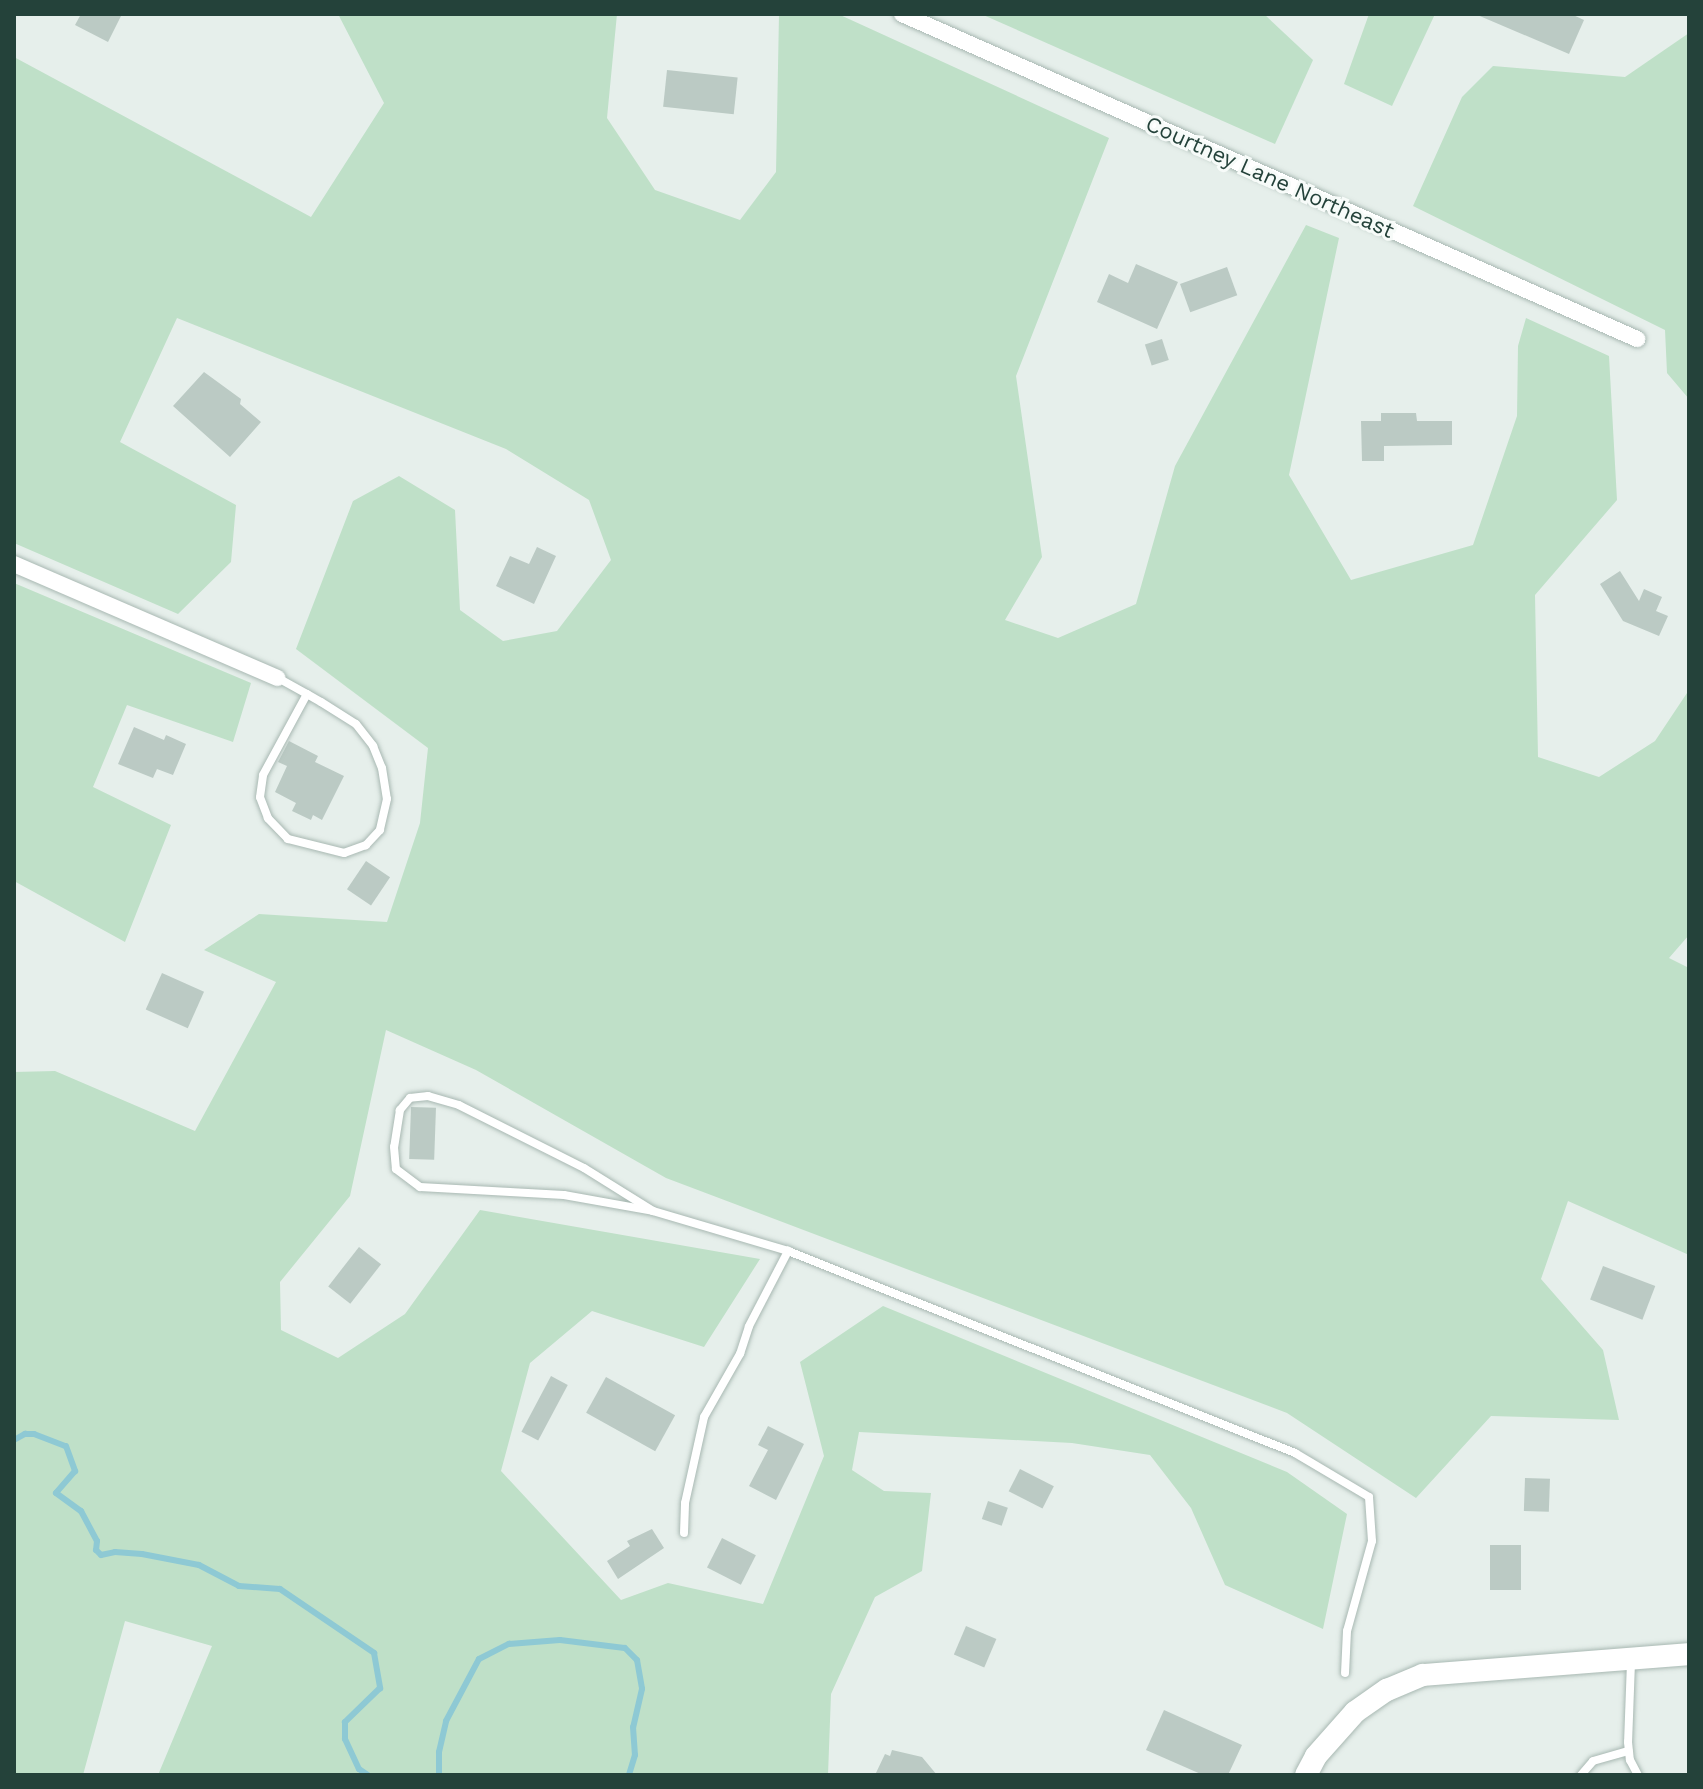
<!DOCTYPE html>
<style>
body{margin:0}
#map{position:relative;width:1703px;height:1789px;overflow:hidden;background:#e6efeb;font-family:"Work Sans",sans-serif}
div>[style]{position:absolute}
[style*='--x']{left:calc(var(--x)*1px);top:calc(var(--y)*1px);width:calc(var(--w)*1px);rotate:calc(var(--a)*1deg)}
.green>*{inset:0;background:#bfe0c8}
.stream>*{height:6px;margin:-3px;padding:0 3px;transform-origin:3px;border-radius:3px;background:#8ec9d4}
.building>*{inset:0;background:#bbcac4;transform-origin:0 0}
.roads{filter:drop-shadow(0 0 2px #a8b8b2) drop-shadow(0 0 2px #a8b8b2)}
.lane>*{height:8px;margin:-4px;padding:0 4px;transform-origin:4px;border-radius:4px;background:#fff}
.street>*{height:16px;margin:-8px;padding:0 8px;transform-origin:8px;border-radius:8px;background:#fff}
.secondary>*{height:22px;margin:-11px;padding:0 11px;transform-origin:11px;border-radius:11px;background:#fff}
span{translate:-50% -50%;white-space:nowrap;text-align:center;line-height:1.15;-webkit-text-stroke:6px #f7fbf9;paint-order:stroke}
.street-label{font-size:22px;color:#24423a}
.frame{position:absolute;inset:0;border:16px solid #24423a;pointer-events:none}
</style>
<div id="map">
<div class="green">
<div style="clip-path:polygon(338px 14px,617px 14px,607px 118px,655px 190px,740px 220px,776px 172px,779px 14px,838px 14px,1109px 138px,1016px 376px,1042px 557px,1005px 620px,1058px 638px,1136px 604px,1175px 466px,1306px 225px,1339px 238px,1289px 475px,1351px 580px,1473px 545px,1517px 416px,1518px 346px,1526px 318px,1609px 356px,1617px 500px,1535px 595px,1538px 757px,1599px 777px,1655px 741px,1689px 690px,1689px 935px,1669px 958px,1689px 968px,1689px 1255px,1568px 1201px,1541px 1279px,1603px 1350px,1619px 1420px,1491px 1416px,1416px 1498px,1287px 1413px,666px 1178px,476px 1070px,386px 1030px,350px 1196px,280px 1282px,281px 1330px,338px 1358px,405px 1314px,480px 1210px,760px 1259px,704px 1347px,592px 1311px,530px 1363px,501px 1471px,621px 1600px,668px 1583px,763px 1604px,824px 1456px,800px 1362px,883px 1306px,1287px 1472px,1347px 1514px,1323px 1629px,1225px 1585px,1191px 1508px,1150px 1455px,1072px 1443px,859px 1432px,852px 1470px,884px 1491px,931px 1493px,922px 1571px,875px 1597px,831px 1694px,828px 1775px,158px 1775px,212px 1646px,125px 1621px,83px 1775px,14px 1775px,14px 1072px,55px 1071px,195px 1131px,276px 982px,204px 950px,259px 914px,387px 922px,420px 823px,428px 748px,296px 649px,353px 501px,399px 476px,455px 510px,460px 610px,503px 641px,557px 631px,611px 560px,589px 500px,506px 449px,177px 318px,120px 442px,236px 505px,231px 562px,178px 614px,14px 543px,14px 57px,311px 217px,384px 103px)"></div>
<div style="clip-path:polygon(981px 14px,1264px 14px,1313px 60px,1275px 144px)"></div>
<div style="clip-path:polygon(1369px 14px,1435px 14px,1392px 106px,1344px 84px)"></div>
<div style="clip-path:polygon(1689px 33px,1689px 399px,1667px 373px,1665px 330px,1413px 206px,1462px 97px,1493px 66px,1625px 77px)"></div>
<div style="clip-path:polygon(14px 583px,251px 683px,233px 742px,127px 705px,93px 787px,171px 825px,125px 942px,14px 881px)"></div>
</div>
<div class="stream">
<div style="--x:14;--y:1440;--w:13;--a:-29"></div>
<div style="--x:25;--y:1434;--w:9;--a:0"></div>
<div style="--x:34;--y:1434;--w:34;--a:21"></div>
<div style="--x:66;--y:1446;--w:27;--a:70"></div>
<div style="--x:75;--y:1471;--w:29;--a:131"></div>
<div style="--x:56;--y:1493;--w:31;--a:36"></div>
<div style="--x:81;--y:1511;--w:34;--a:62"></div>
<div style="--x:97;--y:1541;--w:9;--a:96"></div>
<div style="--x:96;--y:1550;--w:7;--a:45"></div>
<div style="--x:101;--y:1555;--w:14;--a:-12"></div>
<div style="--x:115;--y:1552;--w:27;--a:4"></div>
<div style="--x:142;--y:1554;--w:58;--a:10.9"></div>
<div style="--x:199;--y:1565;--w:45;--a:27.7"></div>
<div style="--x:239;--y:1586;--w:41;--a:4.2"></div>
<div style="--x:280;--y:1589;--w:114;--a:34.2"></div>
<div style="--x:374;--y:1653;--w:36;--a:80"></div>
<div style="--x:380;--y:1688;--w:49;--a:135.8"></div>
<div style="--x:345;--y:1722;--w:17;--a:90"></div>
<div style="--x:345;--y:1739;--w:33;--a:65"></div>
<div style="--x:359;--y:1769;--w:11;--a:34"></div>
<div style="--x:439;--y:1775;--w:23;--a:-90"></div>
<div style="--x:439;--y:1752;--w:32;--a:-77"></div>
<div style="--x:446;--y:1721;--w:70;--a:-62"></div>
<div style="--x:479;--y:1659;--w:34;--a:-27"></div>
<div style="--x:509;--y:1644;--w:51;--a:-4.5"></div>
<div style="--x:560;--y:1640;--w:65;--a:7"></div>
<div style="--x:625;--y:1648;--w:17;--a:45"></div>
<div style="--x:637;--y:1660;--w:29;--a:80"></div>
<div style="--x:642;--y:1689;--w:39;--a:103"></div>
<div style="--x:633;--y:1727;--w:28;--a:86"></div>
<div style="--x:635;--y:1755;--w:21;--a:107"></div>
</div>
<div class="building">
<div style="clip-path:polygon(81px 14px,122px 14px,108px 42px,75px 25px)"></div>
<div style="clip-path:polygon(1475px 14px,1571px 14px,1584px 20px,1569px 54px)"></div>
<div style="left:667px;top:70px;width:71px;height:37px;rotate:6deg"></div>
<div style="clip-path:polygon(1136px 264px,1178px 282px,1157px 329px,1097px 302px,1109px 274px,1128px 283px)"></div>
<div style="left:1227px;top:267px;width:30px;height:50px;rotate:70deg"></div>
<div style="left:1162px;top:339px;width:22px;height:18px;rotate:72deg"></div>
<div style="clip-path:polygon(204px 372px,241px 399px,240px 404px,261px 422px,230px 457px,173px 406px)"></div>
<div style="clip-path:polygon(1381px 413px,1416px 413px,1417px 421px,1452px 421px,1452px 445px,1384px 446px,1384px 461px,1362px 461px,1361px 421px,1381px 421px)"></div>
<div style="clip-path:polygon(537px 547px,556px 556px,534px 604px,496px 586px,510px 556px,529px 564px)"></div>
<div style="clip-path:polygon(1620px 571px,1639px 601px,1644px 589px,1662px 597px,1656px 611px,1668px 616px,1659px 636px,1623px 621px,1600px 584px)"></div>
<div style="clip-path:polygon(134px 727px,164px 740px,166px 735px,186px 744px,173px 775px,157px 769px,153px 778px,118px 764px)"></div>
<div style="clip-path:polygon(289px 741px,318px 756px,315px 762px,344px 776px,322px 820px,313px 815px,311px 820px,292px 811px,296px 803px,275px 792px,287px 766px,278px 762px)"></div>
<div style="left:366px;top:861px;width:29px;height:34px;rotate:34deg"></div>
<div style="left:162px;top:973px;width:46px;height:40px;rotate:24deg"></div>
<div style="left:411px;top:1107px;width:25px;height:52px;rotate:2deg"></div>
<div style="left:359px;top:1247px;width:28px;height:50px;rotate:38deg"></div>
<div style="left:1603px;top:1266px;width:56px;height:36px;rotate:21deg"></div>
<div style="left:551px;top:1376px;width:19px;height:63px;rotate:28deg"></div>
<div style="left:606px;top:1377px;width:79px;height:41px;rotate:29deg"></div>
<div style="clip-path:polygon(768px 1426px,804px 1444px,776px 1500px,749px 1486px,768px 1450px,758px 1445px)"></div>
<div style="left:1020px;top:1469px;width:38px;height:25px;rotate:27deg"></div>
<div style="left:1525px;top:1478px;width:25px;height:33px;rotate:2deg"></div>
<div style="left:988px;top:1501px;width:21px;height:19px;rotate:19deg"></div>
<div style="clip-path:polygon(652px 1529px,664px 1548px,618px 1579px,607px 1561px,630px 1546px,627px 1541px)"></div>
<div style="left:722px;top:1538px;width:38px;height:33px;rotate:27deg"></div>
<div style="left:1490px;top:1545px;width:31px;height:45px"></div>
<div style="left:966px;top:1626px;width:33px;height:31px;rotate:23deg"></div>
<div style="clip-path:polygon(1164px 1710px,1242px 1745px,1228px 1775px,1203px 1775px,1146px 1750px)"></div>
<div style="clip-path:polygon(892px 1750px,922px 1757px,937px 1775px,875px 1775px,885px 1754px,890px 1756px)"></div>
</div>
<div class="roads">
<div class="lane">
<div style="--x:278;--y:678;--w:33;--a:29"></div>
<div style="--x:307;--y:694;--w:16;--a:30"></div>
<div style="--x:321;--y:702;--w:41;--a:32.2"></div>
<div style="--x:356;--y:724;--w:28;--a:52"></div>
<div style="--x:373;--y:746;--w:24;--a:68"></div>
<div style="--x:382;--y:768;--w:31;--a:81"></div>
<div style="--x:387;--y:799;--w:32;--a:103"></div>
<div style="--x:380;--y:830;--w:21;--a:133"></div>
<div style="--x:366;--y:845;--w:23;--a:160"></div>
<div style="--x:344;--y:853;--w:58;--a:-166"></div>
<div style="--x:288;--y:839;--w:29;--a:-134"></div>
<div style="--x:268;--y:818;--w:22;--a:-111"></div>
<div style="--x:260;--y:797;--w:22;--a:-82"></div>
<div style="--x:263;--y:775;--w:92;--a:-61.5"></div>
<div style="--x:653;--y:1211;--w:81;--a:-148.1"></div>
<div style="--x:584;--y:1168;--w:140;--a:-153.3"></div>
<div style="--x:459;--y:1105;--w:32;--a:-164"></div>
<div style="--x:428;--y:1096;--w:18;--a:174"></div>
<div style="--x:410;--y:1098;--w:16;--a:130"></div>
<div style="--x:400;--y:1110;--w:37;--a:99"></div>
<div style="--x:394;--y:1147;--w:22;--a:85"></div>
<div style="--x:396;--y:1169;--w:30;--a:37"></div>
<div style="--x:420;--y:1187;--w:144;--a:3.2"></div>
<div style="--x:564;--y:1195;--w:90;--a:10.2"></div>
<div style="--x:653;--y:1211;--w:141;--a:16.5"></div>
<div style="--x:788;--y:1251;--w:546;--a:21.72"></div>
<div style="--x:1295;--y:1453;--w:86;--a:30.7"></div>
<div style="--x:1369;--y:1497;--w:44;--a:86.1"></div>
<div style="--x:1372;--y:1541;--w:93;--a:105.5"></div>
<div style="--x:1347;--y:1631;--w:42;--a:92.7"></div>
<div style="--x:684;--y:1533;--w:30;--a:-88"></div>
<div style="--x:685;--y:1503;--w:88;--a:-77.5"></div>
<div style="--x:704;--y:1417;--w:73;--a:-60.3"></div>
<div style="--x:740;--y:1354;--w:29;--a:-72"></div>
<div style="--x:749;--y:1326;--w:85;--a:-62.5"></div>
<div style="--x:1631;--y:1662;--w:80;--a:92.1"></div>
<div style="--x:1628;--y:1742;--w:18;--a:84"></div>
<div style="--x:1630;--y:1760;--w:17;--a:62"></div>
<div style="--x:1581;--y:1775;--w:18;--a:-49"></div>
<div style="--x:1593;--y:1761;--w:37;--a:-16"></div>
</div>
<div class="street">
<div style="--x:902;--y:14;--w:804;--a:23.85"></div>
<div style="--x:14;--y:564;--w:287;--a:23.4"></div>
</div>
<div class="secondary">
<div style="--x:1306;--y:1775;--w:21;--a:-62"></div>
<div style="--x:1316;--y:1756;--w:59;--a:-48.4"></div>
<div style="--x:1355;--y:1712;--w:39;--a:-35"></div>
<div style="--x:1387;--y:1690;--w:39;--a:-23"></div>
<div style="--x:1423;--y:1675;--w:267;--a:-4.5"></div>
</div>
</div>
<div class="street-label">
<span style="left:1270px;top:177px;rotate:24deg">Courtney Lane Northeast</span>
</div>
<div class="frame"></div>
</div>
